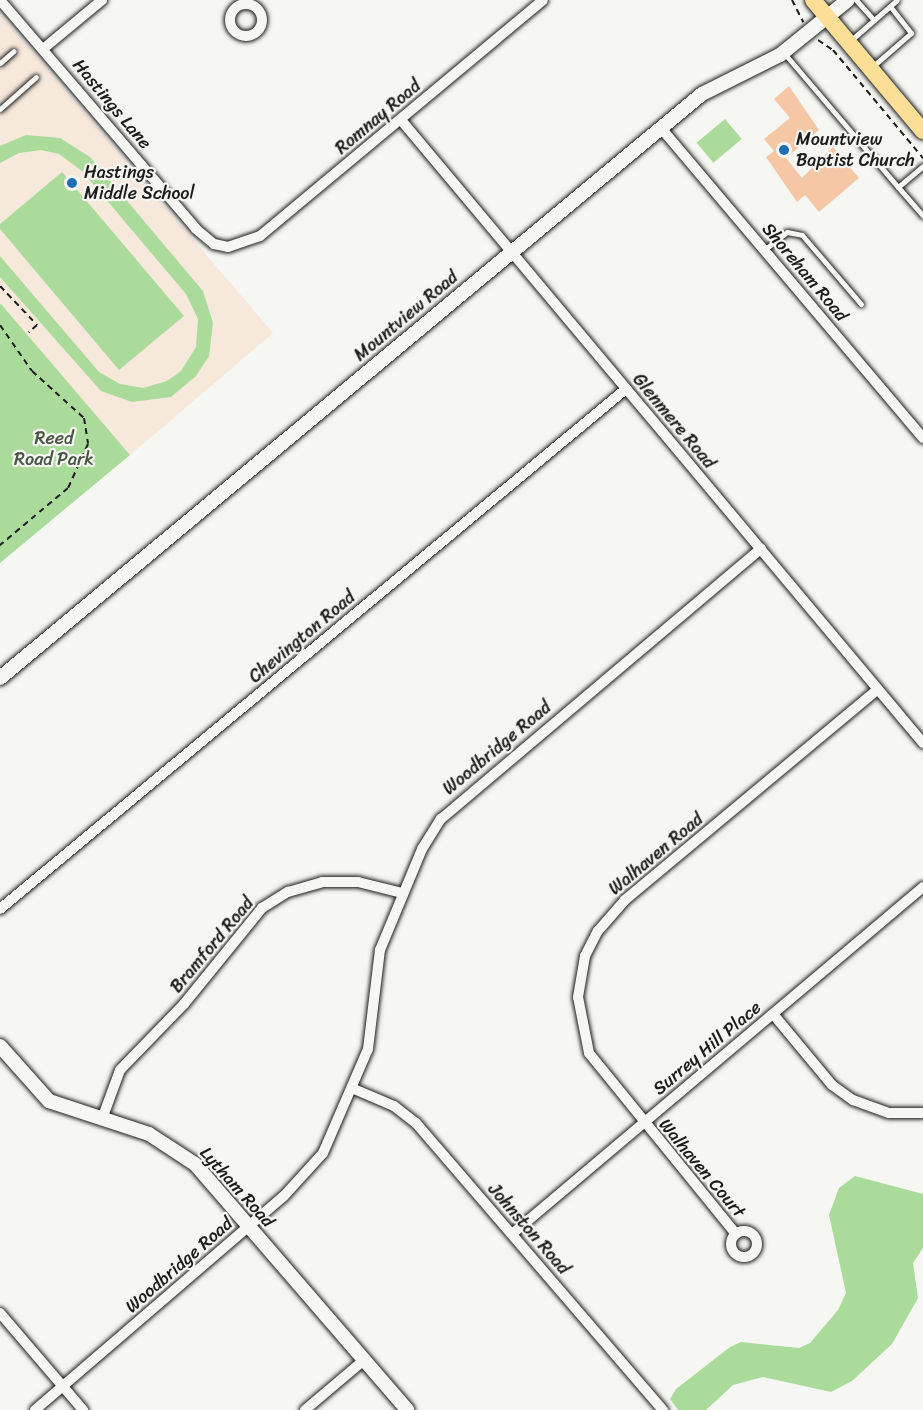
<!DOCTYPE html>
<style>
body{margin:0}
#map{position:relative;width:923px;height:1410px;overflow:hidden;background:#f6f6f2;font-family:Sriracha,sans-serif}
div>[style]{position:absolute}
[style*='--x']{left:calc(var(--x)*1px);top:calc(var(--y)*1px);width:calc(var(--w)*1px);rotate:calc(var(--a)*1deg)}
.built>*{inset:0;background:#f6e8db}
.green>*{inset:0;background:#abdb9b;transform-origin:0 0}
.building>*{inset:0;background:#f5c7a4}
.path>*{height:2px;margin-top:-1px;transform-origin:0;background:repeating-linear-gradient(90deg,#1c1c1c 0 6px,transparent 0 10.5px)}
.roads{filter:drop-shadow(0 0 2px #1c1c1c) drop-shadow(0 0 2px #1c1c1c)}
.lane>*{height:5px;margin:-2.5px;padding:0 2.5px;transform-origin:2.5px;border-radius:2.5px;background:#f6f6f2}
.street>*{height:10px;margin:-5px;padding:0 5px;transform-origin:5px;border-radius:5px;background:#f6f6f2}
.street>.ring{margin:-5px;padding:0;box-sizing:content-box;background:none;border:10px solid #f6f6f2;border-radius:50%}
.secondary>*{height:14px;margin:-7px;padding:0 7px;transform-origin:7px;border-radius:7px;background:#f6f6f2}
.primary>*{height:16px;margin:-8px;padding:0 8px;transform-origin:8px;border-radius:8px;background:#fcde96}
.dots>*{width:16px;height:16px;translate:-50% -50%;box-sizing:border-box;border:3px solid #f6f6f2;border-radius:50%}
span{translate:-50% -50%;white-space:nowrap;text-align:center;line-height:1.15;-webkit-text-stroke:4.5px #f6f6f2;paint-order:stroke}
.street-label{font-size:18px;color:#1c1c1c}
.poi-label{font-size:18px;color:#1c1c1c}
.left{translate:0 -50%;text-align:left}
.park-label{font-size:18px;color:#475542}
</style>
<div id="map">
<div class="built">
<div style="clip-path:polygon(0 13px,273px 333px,130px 455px,0 305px)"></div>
</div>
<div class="green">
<div style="left:725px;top:119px;width:26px;height:37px;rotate:50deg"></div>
<div style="clip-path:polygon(26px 135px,60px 138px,90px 157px,203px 291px,213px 323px,209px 356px,196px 376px,171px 397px,132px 402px,101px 391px,0 277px,0 256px,99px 372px,120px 384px,143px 388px,167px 381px,181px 371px,196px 347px,198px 319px,186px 294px,82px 171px,59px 154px,41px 150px,19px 153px,0 163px,0 146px)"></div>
<div style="clip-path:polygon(62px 172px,184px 316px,119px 370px,0 229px,0 224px)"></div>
<div style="clip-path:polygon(1px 304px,130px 455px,0 563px,0 305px)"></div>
<div style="clip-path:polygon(855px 1176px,923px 1194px,923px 1248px,913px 1263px,918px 1298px,892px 1344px,852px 1381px,831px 1392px,763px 1377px,733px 1385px,706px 1410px,678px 1410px,670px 1399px,676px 1389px,730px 1347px,741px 1342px,799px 1348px,810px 1343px,838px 1310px,846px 1293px,829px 1215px,839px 1188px)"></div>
</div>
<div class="building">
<div style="clip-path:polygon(789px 86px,819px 130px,786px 158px,802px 178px,833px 147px,859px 178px,819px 212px,805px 195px,797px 202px,766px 157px,774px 151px,764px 139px,790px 118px,774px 99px)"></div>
</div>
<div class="path">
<div style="--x:792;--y:0;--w:25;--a:63"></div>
<div style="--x:818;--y:40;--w:18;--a:34"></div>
<div style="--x:833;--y:50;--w:141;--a:50.2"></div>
<div style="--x:0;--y:286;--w:54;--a:46.5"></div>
<div style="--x:37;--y:325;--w:11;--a:139"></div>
<div style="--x:0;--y:325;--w:56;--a:55.2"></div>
<div style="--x:32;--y:371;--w:70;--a:42.1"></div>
<div style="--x:84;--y:418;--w:26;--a:81"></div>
<div style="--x:88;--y:444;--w:48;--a:114.4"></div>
<div style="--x:68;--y:488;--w:89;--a:140"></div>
</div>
<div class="roads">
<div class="lane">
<div style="--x:856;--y:0;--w:27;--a:48"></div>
<div style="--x:850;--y:41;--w:62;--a:-41.1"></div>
<div style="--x:784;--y:53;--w:176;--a:49.6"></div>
<div style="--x:898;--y:187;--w:33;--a:-40"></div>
<div style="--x:0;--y:63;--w:18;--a:-41"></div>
<div style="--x:872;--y:67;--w:52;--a:-41.1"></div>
<div style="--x:911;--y:33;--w:34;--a:-128"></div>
<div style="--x:0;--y:109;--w:48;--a:-41.6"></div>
<div style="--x:898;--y:187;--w:38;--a:49"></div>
<div style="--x:764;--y:250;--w:29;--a:-38"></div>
<div style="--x:787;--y:232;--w:15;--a:11"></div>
<div style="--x:802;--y:235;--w:91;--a:49.5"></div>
</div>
<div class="street">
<div style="--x:0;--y:0;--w:301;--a:49.4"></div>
<div style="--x:196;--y:229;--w:23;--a:40"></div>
<div style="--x:214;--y:244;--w:14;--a:12"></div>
<div style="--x:228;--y:247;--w:34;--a:-19"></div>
<div style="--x:260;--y:236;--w:368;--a:-39.8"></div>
<div class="ring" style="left:230px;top:4px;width:22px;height:22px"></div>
<div style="--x:43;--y:49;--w:77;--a:-39.7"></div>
<div style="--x:401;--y:120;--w:813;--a:50.04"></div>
<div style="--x:661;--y:128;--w:406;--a:49.8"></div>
<div style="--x:0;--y:909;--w:814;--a:-39.72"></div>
<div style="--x:773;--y:1014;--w:92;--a:50.3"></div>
<div style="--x:832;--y:1085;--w:26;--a:36"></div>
<div style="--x:853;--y:1100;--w:38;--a:20"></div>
<div style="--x:889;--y:1113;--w:34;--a:0"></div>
<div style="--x:354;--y:1089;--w:43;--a:23"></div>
<div style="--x:394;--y:1106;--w:28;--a:38"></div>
<div style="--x:416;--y:1123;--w:379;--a:49.3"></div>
<div style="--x:102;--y:1119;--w:52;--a:-69.8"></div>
<div style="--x:120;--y:1070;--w:92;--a:-45.9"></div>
<div style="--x:184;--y:1004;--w:124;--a:-50.9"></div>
<div style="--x:262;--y:908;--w:31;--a:-32"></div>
<div style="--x:288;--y:892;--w:35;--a:-16"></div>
<div style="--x:322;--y:882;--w:36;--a:0"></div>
<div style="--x:358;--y:882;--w:45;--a:14"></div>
<div class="ring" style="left:731px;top:1231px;width:16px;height:16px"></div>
<div style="--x:512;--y:1234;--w:538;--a:-40.17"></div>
<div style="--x:736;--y:1234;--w:233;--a:-129.1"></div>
<div style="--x:589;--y:1053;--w:57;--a:-101.1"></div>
<div style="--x:578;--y:997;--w:42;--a:-80.3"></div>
<div style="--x:585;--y:956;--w:28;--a:-63"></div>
<div style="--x:598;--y:931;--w:41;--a:-48.9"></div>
<div style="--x:625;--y:900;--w:329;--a:-39.8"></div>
<div style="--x:0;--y:1313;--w:128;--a:49.4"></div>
<div style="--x:35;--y:1410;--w:328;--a:-40.7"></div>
<div style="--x:284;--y:1196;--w:58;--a:-47.8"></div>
<div style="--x:323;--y:1153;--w:113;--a:-66.6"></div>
<div style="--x:368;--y:1049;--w:100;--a:-83.1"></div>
<div style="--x:380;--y:950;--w:109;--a:-67.4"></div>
<div style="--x:422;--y:849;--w:36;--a:-58"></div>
<div style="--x:441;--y:819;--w:419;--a:-40.2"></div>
<div style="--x:305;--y:1410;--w:77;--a:-40.3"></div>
</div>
<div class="secondary">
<div style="--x:0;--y:678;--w:913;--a:-39.76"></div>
<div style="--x:702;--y:94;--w:87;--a:-26.6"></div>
<div style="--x:780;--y:55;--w:87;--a:-39"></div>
<div style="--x:0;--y:1046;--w:74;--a:48.3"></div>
<div style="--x:49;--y:1101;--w:105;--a:18.3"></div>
<div style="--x:149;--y:1134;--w:55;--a:33.1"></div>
<div style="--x:195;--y:1164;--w:325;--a:49.2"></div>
</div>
<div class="primary">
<div style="--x:813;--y:0;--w:171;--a:50"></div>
</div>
</div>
<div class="dots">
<div style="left:784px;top:150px;background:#1f6fb2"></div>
<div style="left:72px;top:183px;background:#1f6fb2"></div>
</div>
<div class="street-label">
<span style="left:112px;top:104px;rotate:50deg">Hastings Lane</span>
<span style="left:378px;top:117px;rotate:-40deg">Romnay Road</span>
<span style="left:805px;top:272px;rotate:50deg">Shoreham Road</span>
<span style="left:406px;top:316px;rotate:-40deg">Mountview Road</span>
<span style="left:674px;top:421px;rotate:50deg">Glenmere Road</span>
<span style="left:302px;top:637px;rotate:-40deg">Chevington Road</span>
<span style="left:497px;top:748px;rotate:-40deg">Woodbridge Road</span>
<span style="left:656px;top:854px;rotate:-40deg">Walhaven Road</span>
<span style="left:212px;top:945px;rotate:-50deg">Bramford Road</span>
<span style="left:707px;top:1048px;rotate:-40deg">Surrey Hill Place</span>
<span style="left:702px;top:1168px;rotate:50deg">Walhaven Court</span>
<span style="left:237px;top:1187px;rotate:48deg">Lytham Road</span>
<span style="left:529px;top:1229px;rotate:49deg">Johnston Road</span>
<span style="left:179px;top:1265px;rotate:-41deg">Woodbridge Road</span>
</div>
<div class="poi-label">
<span class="left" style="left:796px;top:150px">Mountview<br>Baptist Church</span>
<span class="left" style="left:84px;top:183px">Hastings<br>Middle School</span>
</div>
<div class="park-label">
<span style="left:54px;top:449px">Reed<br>Road Park</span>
</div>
</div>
